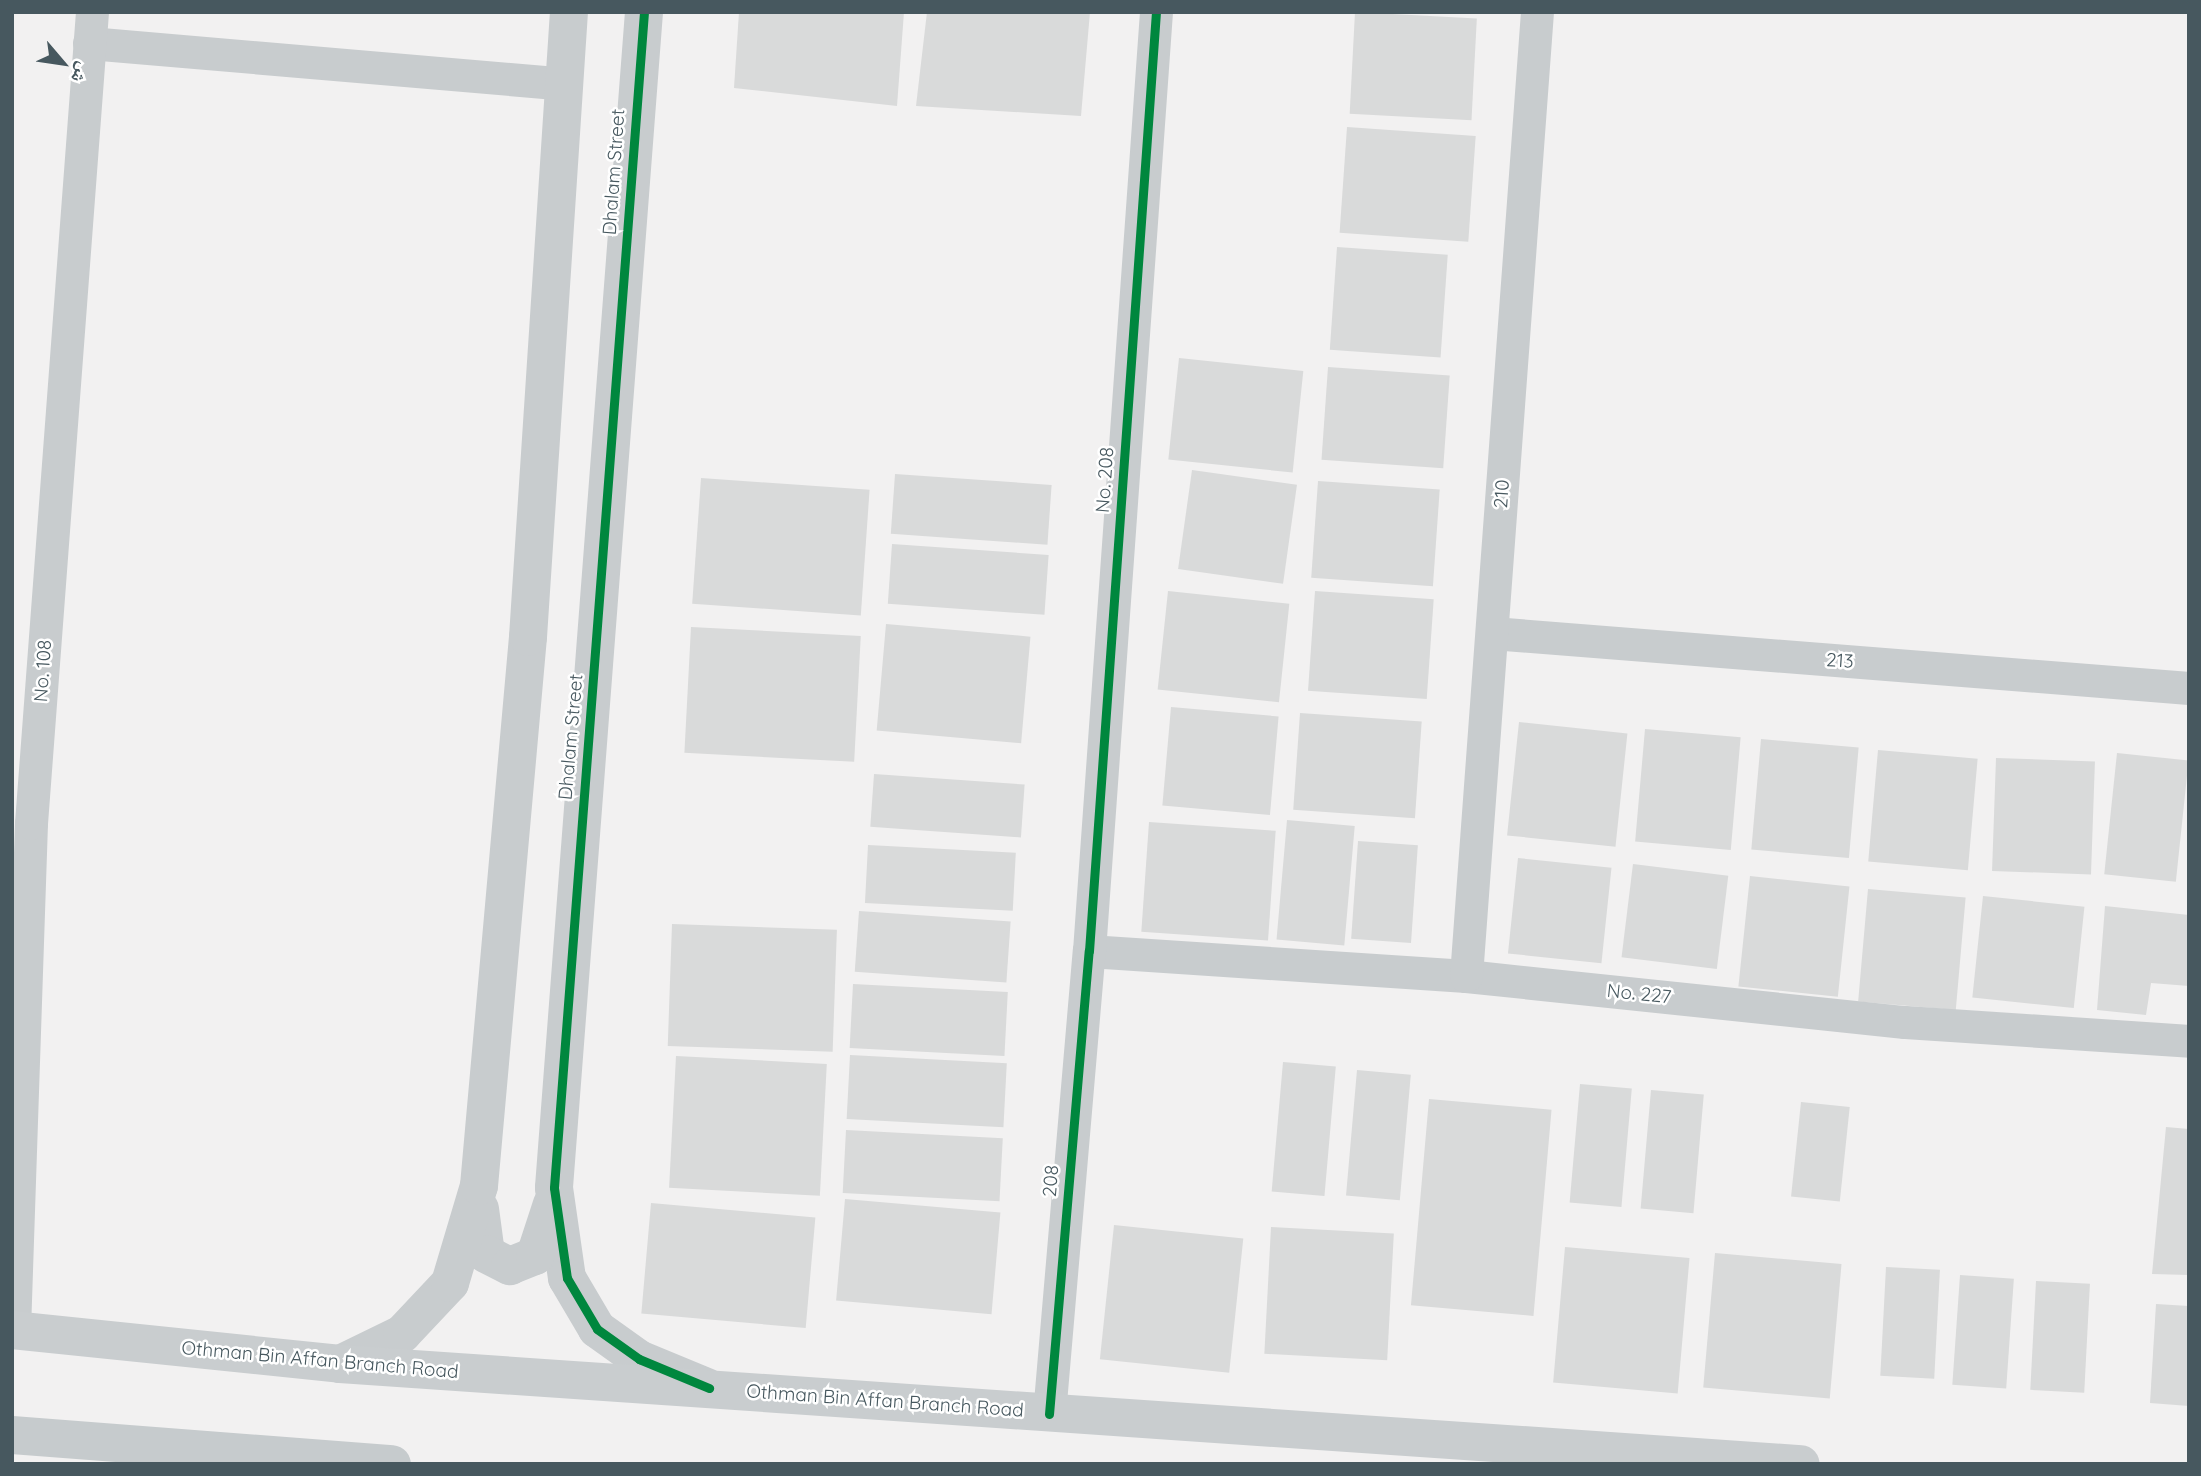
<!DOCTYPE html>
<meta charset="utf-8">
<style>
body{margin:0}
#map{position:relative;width:2201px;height:1476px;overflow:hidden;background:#f2f1f1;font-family:Quicksand,"Noto Naskh Arabic",sans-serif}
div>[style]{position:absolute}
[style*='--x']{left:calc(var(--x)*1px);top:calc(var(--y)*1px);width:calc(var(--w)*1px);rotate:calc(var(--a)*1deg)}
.building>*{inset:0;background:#d9dada;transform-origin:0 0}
.minor>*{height:33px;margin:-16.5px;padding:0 16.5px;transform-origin:16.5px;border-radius:16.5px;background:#c8ccce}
.tertiary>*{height:38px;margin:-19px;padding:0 19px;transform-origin:19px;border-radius:19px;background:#c8ccce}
.secondary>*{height:38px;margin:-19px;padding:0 19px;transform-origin:19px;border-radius:19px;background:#c9cdcf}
.primary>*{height:38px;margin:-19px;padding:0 19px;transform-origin:19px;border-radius:19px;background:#c6cbcd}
.cycleway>*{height:9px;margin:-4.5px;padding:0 4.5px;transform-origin:4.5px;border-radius:4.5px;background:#00873e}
span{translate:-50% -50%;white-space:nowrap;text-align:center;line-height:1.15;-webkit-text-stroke:5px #fff;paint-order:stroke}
.street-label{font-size:19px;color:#47585f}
.frame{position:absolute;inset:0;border:14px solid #47585f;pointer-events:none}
.north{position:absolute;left:28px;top:28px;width:70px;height:70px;-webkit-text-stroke:5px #fff;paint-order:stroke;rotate:119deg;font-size:19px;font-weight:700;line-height:28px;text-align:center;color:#47585f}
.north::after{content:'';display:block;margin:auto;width:24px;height:32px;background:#47585f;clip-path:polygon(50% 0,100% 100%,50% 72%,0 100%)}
</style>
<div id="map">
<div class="building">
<div style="clip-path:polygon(739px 12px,904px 12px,897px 106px,734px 88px)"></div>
<div style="clip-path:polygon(927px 12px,1090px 12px,1081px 116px,916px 106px)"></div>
<div style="left:1355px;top:12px;width:122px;height:102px;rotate:3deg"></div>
<div style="left:1347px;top:127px;width:129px;height:106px;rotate:4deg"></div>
<div style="left:1337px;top:247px;width:111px;height:103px;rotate:4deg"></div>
<div style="left:1179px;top:358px;width:125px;height:102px;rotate:6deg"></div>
<div style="left:1328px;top:367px;width:122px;height:93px;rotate:4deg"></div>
<div style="left:1192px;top:470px;width:106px;height:100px;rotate:8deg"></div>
<div style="left:895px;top:474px;width:157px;height:60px;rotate:4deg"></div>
<div style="left:701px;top:478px;width:169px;height:126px;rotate:4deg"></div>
<div style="left:1318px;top:481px;width:122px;height:97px;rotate:4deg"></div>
<div style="left:892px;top:544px;width:157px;height:60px;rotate:4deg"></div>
<div style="left:1168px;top:591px;width:122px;height:99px;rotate:6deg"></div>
<div style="left:1315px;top:591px;width:119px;height:100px;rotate:4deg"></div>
<div style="left:886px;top:624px;width:145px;height:107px;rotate:5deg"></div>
<div style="left:691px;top:627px;width:170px;height:126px;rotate:3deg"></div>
<div style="left:1171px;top:707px;width:108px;height:99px;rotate:5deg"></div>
<div style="left:1300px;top:713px;width:122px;height:97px;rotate:4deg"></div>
<div style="left:1519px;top:722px;width:109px;height:114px;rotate:6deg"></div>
<div style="left:1645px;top:729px;width:96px;height:113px;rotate:5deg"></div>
<div style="left:1761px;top:739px;width:98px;height:111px;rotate:5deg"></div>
<div style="left:1878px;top:750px;width:100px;height:112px;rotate:5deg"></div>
<div style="left:2117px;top:753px;width:72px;height:122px;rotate:6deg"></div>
<div style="left:1996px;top:758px;width:99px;height:113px;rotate:2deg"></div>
<div style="left:874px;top:774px;width:151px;height:53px;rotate:4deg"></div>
<div style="left:1287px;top:820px;width:68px;height:120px;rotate:5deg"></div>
<div style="left:1149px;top:822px;width:127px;height:110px;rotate:4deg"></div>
<div style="left:1358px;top:841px;width:60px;height:98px;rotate:4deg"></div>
<div style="left:868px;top:845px;width:148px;height:58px;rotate:3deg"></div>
<div style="left:1518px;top:858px;width:94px;height:96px;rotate:6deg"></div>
<div style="left:1633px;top:864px;width:96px;height:94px;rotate:7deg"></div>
<div style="left:1750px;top:876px;width:100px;height:111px;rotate:6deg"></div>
<div style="left:1868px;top:889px;width:98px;height:113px;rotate:5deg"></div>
<div style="left:1983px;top:896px;width:102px;height:102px;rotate:6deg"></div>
<div style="clip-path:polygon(2105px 906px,2189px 915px,2189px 986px,2151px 983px,2146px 1015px,2097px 1010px)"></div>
<div style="left:859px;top:911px;width:152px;height:61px;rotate:4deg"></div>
<div style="left:672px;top:924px;width:165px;height:122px;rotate:2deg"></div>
<div style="left:853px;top:984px;width:155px;height:64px;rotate:3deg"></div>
<div style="left:850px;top:1055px;width:157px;height:64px;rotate:3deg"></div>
<div style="left:676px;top:1056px;width:151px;height:132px;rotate:3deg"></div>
<div style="left:1283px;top:1062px;width:53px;height:130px;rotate:5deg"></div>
<div style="left:1357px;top:1070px;width:54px;height:126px;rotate:5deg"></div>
<div style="left:1580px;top:1084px;width:52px;height:119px;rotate:5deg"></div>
<div style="left:1651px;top:1090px;width:53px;height:119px;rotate:5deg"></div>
<div style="left:1429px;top:1099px;width:123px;height:207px;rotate:5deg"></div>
<div style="left:1801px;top:1102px;width:49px;height:95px;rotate:6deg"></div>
<div style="clip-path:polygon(2166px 1127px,2189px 1129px,2189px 1275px,2152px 1274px)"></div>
<div style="left:846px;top:1130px;width:157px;height:63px;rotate:3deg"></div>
<div style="left:845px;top:1199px;width:156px;height:102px;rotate:5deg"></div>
<div style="left:651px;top:1203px;width:165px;height:111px;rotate:5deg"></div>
<div style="left:1114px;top:1225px;width:130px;height:135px;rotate:6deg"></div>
<div style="left:1271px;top:1227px;width:123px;height:127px;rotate:3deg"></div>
<div style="left:1565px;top:1247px;width:125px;height:136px;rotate:5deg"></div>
<div style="left:1715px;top:1253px;width:127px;height:135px;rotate:5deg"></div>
<div style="left:1886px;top:1267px;width:54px;height:109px;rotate:3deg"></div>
<div style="left:1960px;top:1275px;width:54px;height:110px;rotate:4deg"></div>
<div style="left:2036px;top:1281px;width:54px;height:109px;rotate:3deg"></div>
<div style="clip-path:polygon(2156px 1304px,2189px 1306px,2189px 1406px,2150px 1403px)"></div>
</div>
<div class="minor">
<div style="--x:89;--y:43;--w:477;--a:4.9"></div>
<div style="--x:1492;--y:633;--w:699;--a:4.51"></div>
<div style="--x:1089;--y:951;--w:378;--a:3.8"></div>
<div style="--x:1466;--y:976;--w:441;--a:6"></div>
<div style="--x:1905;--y:1022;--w:285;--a:3.8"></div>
<div style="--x:1466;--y:976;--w:967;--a:-85.79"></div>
<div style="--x:14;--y:1330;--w:507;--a:-88.08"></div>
<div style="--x:31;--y:823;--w:813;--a:-85.7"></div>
<div style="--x:1049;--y:1414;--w:465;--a:-85.1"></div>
<div style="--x:1089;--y:951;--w:941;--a:-85.92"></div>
</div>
<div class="tertiary">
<div style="--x:644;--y:12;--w:1179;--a:94.38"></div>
<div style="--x:554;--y:1188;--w:91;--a:81.8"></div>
<div style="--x:567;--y:1278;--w:59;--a:59.5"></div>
<div style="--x:597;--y:1329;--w:52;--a:35.5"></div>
<div style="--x:639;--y:1359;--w:74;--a:22.4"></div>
<div style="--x:480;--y:1209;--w:45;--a:82.4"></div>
<div style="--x:486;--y:1254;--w:27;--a:27"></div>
<div style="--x:510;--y:1266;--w:27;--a:-22"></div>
<div style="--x:535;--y:1256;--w:55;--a:-71.9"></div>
<div style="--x:340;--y:1364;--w:69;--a:-25.8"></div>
<div style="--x:402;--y:1334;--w:70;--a:-46.7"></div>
<div style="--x:450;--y:1283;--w:101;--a:-73.4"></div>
<div style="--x:479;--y:1186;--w:551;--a:-84.9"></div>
<div style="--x:528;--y:637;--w:626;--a:-86.25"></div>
</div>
<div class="secondary">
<div style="--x:12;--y:1330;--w:330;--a:5.9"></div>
<div style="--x:340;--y:1364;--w:1464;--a:3.92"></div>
</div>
<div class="primary">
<div style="--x:12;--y:1435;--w:381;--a:4.4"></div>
</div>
<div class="cycleway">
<div style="--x:644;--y:12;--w:1179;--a:94.38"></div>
<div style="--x:554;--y:1188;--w:91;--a:81.8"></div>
<div style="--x:567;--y:1278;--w:59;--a:59.5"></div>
<div style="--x:597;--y:1329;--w:52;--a:35.5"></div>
<div style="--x:639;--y:1359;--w:76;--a:22.5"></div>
<div style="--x:1049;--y:1414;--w:465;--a:-85.1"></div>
<div style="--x:1089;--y:951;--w:941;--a:-85.92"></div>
</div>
<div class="street-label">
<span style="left:614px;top:172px;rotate:-86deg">Dhalam Street</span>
<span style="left:1105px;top:480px;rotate:-86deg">No. 208</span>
<span style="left:1502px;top:494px;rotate:-86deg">210</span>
<span style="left:1840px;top:661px;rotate:4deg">213</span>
<span style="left:43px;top:671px;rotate:-86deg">No. 108</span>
<span style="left:571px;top:737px;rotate:-85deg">Dhalam Street</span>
<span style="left:1639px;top:994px;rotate:6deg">No. 227</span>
<span style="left:1051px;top:1181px;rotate:-85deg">208</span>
<span style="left:320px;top:1360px;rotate:5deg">Othman Bin Affan Branch Road</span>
<span style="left:885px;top:1401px;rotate:4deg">Othman Bin Affan Branch Road</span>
</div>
<div class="frame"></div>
<div class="north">ش</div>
</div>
